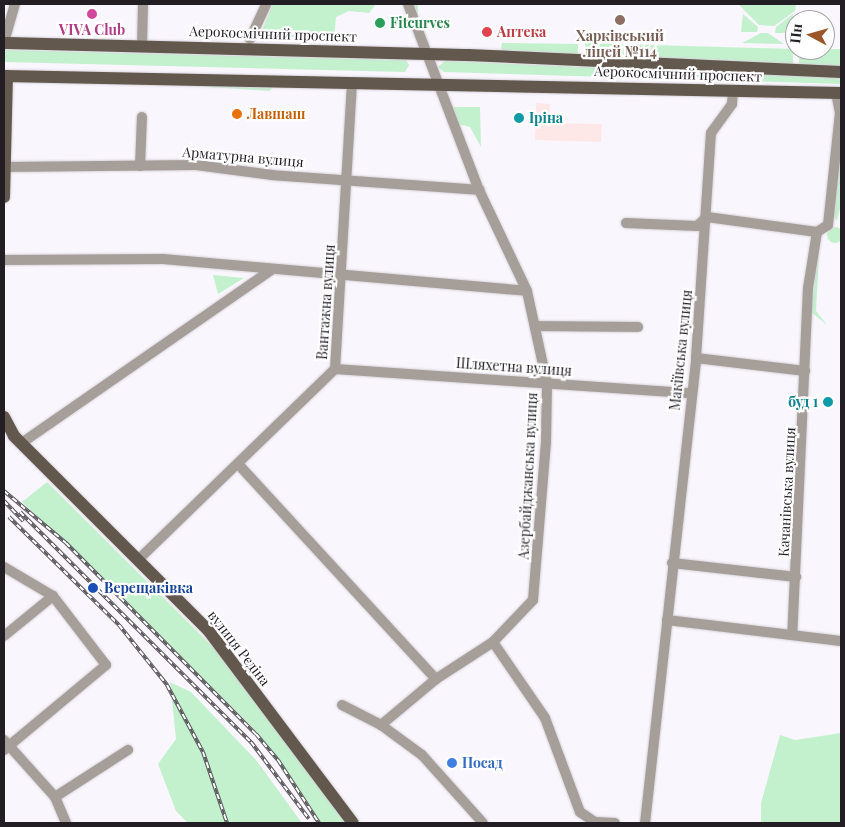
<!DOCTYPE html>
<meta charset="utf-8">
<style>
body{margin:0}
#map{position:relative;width:845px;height:827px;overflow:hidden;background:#faf6fd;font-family:"Playfair Display",serif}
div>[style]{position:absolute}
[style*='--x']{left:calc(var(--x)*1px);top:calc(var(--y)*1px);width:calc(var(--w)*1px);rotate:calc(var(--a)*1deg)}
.commercial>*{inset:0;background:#fee8e7}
.green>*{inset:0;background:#c3f1ce;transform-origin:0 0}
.round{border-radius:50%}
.roads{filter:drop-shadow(0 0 1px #d7d3da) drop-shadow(0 0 1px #d7d3da)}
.minor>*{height:10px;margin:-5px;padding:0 5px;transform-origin:5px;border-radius:5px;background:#a69f99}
.major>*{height:12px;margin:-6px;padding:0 6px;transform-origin:6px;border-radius:6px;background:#63584d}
.rail>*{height:4px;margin-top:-2px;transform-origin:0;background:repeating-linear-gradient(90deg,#fff 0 5.5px,#5c585e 0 11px);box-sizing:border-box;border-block:1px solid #5c585e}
.dots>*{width:14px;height:14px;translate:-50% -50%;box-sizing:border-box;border:2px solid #fff;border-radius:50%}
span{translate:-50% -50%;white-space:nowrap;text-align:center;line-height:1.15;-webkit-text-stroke:4.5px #fff;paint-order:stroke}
.leisure-label{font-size:14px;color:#27864d;font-weight:700}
.left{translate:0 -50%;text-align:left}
.hotel-label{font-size:14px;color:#b23c85;font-weight:700}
.health-label{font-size:14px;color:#be3a42;font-weight:700}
.street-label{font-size:14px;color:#221e24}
.education-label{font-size:14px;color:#785e54;font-weight:700}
.food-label{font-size:14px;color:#c56008;font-weight:700}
.culture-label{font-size:14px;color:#0d838f;font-weight:700}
.right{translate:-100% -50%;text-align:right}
.transit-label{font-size:14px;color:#164399;font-weight:700}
.shop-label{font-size:14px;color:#366cbe;font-weight:700}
.frame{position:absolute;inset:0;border:5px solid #221e24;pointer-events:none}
.north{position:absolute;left:785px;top:10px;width:50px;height:50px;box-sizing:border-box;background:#fff;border:1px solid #a7a5a7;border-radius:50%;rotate:276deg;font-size:14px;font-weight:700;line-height:20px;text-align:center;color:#221e24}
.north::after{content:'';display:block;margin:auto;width:18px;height:22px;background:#9b562a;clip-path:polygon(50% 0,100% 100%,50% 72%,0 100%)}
</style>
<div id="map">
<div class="commercial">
<div style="clip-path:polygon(536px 103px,550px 104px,549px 123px,602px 124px,601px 142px,535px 140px)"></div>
</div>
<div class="green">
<div style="clip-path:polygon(273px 4px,376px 4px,369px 13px,349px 11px,336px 17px,334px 40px,259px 37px)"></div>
<div style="left:411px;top:4px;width:7px;height:26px"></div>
<div style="clip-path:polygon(738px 4px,796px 4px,795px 11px,774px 26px,759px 25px)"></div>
<div style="clip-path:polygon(743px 14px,758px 27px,757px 32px,741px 32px)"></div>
<div style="clip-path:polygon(793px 14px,792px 33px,775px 33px,776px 27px)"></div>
<div style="clip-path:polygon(761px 33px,768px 33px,784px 44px,742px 43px)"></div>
<div style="clip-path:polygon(502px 43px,578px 44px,578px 55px,501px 51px)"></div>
<div style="clip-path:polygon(585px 43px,793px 49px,793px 64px,585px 55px)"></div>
<div style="clip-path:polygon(841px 49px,841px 67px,799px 65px,799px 50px)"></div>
<div style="clip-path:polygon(4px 50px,406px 60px,409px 65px,405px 72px,4px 62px)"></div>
<div style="clip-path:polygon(445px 61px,841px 78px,841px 84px,444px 72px,438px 67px)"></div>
<div style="clip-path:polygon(176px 85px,272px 88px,270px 91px)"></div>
<div style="clip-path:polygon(451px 107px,480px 107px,481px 147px,470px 127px,458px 124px)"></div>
<div style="clip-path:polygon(841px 156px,841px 204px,837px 221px,832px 214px)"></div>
<div class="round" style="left:827px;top:227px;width:16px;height:16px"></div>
<div style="clip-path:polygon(820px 238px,816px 311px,827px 325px,811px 312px)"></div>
<div style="clip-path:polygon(213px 275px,244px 278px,218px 294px)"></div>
<div style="clip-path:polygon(47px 482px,218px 652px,347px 823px,321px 823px,253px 728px,22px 502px)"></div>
<div style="clip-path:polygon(170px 682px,191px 692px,256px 760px,302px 823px,188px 823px,176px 811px,158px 764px,176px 739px)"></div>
<div style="clip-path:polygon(841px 733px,841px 823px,761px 823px,761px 803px,780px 735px,795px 740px)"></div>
</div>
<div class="roads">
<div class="minor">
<div style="--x:250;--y:39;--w:38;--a:-65"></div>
<div style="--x:4;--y:42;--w:40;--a:-74"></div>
<div style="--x:142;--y:45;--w:41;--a:-88.6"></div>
<div style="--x:140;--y:166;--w:49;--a:-87.7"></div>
<div style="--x:4;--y:167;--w:192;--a:-0.6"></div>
<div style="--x:196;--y:165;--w:77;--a:7.5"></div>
<div style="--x:272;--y:175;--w:208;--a:4.1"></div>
<div style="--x:626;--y:223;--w:71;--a:2.4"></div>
<div style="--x:697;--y:226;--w:13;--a:-42"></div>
<div style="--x:707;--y:217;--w:111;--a:7.8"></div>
<div style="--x:817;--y:232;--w:57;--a:99.1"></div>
<div style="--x:808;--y:288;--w:347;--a:92.6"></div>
<div style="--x:817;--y:232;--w:13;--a:-32"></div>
<div style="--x:828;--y:225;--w:113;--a:-83.9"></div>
<div style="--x:840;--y:113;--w:20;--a:-101"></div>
<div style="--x:4;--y:260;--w:159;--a:-0.4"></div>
<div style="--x:163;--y:259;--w:365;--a:5"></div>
<div style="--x:536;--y:326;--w:102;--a:0.6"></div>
<div style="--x:696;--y:358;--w:110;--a:6.8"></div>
<div style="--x:335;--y:369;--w:356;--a:3.9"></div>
<div style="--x:23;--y:442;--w:302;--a:-34.7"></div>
<div style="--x:239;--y:465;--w:291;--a:47.4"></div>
<div style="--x:140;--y:558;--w:272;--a:-44.1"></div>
<div style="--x:335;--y:369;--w:285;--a:-86.6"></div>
<div style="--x:672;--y:563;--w:125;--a:6.4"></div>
<div style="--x:4;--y:567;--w:57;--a:30.6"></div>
<div style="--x:53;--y:596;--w:87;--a:52.5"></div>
<div style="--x:106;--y:665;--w:133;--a:140.2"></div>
<div style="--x:667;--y:620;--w:175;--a:6.9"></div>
<div style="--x:4;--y:636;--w:63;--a:-39.2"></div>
<div style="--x:493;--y:642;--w:92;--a:55.6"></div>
<div style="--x:545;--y:718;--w:100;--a:69.6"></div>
<div style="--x:580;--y:812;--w:18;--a:34"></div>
<div style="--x:595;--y:822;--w:20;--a:3"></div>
<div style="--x:342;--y:705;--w:44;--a:27.1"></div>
<div style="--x:381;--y:725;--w:51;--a:36.2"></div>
<div style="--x:422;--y:755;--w:91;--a:48.1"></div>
<div style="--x:381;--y:725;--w:72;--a:-39.9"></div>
<div style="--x:436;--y:679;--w:68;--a:-33"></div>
<div style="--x:493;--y:642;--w:58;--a:-46.4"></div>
<div style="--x:533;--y:600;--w:159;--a:-85.3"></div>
<div style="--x:546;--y:442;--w:59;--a:-89"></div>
<div style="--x:547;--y:383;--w:94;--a:-102.3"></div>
<div style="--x:527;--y:291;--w:112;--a:-115.4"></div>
<div style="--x:479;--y:190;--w:199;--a:-110.9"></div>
<div style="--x:4;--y:740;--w:76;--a:48.2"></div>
<div style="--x:55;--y:797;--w:28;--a:67"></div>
<div style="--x:55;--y:797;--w:87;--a:-32.8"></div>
<div style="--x:645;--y:823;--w:468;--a:-83.7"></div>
<div style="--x:696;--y:358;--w:225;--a:-86.2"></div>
<div style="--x:711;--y:133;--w:36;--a:-54"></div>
<div style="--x:732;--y:104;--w:13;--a:-86"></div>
</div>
<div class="major">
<div style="--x:4;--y:43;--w:464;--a:1.5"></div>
<div style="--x:468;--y:55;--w:373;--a:2.6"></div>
<div style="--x:4;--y:76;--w:837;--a:1.16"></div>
<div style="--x:4;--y:197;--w:121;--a:-88.6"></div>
<div style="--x:4;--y:417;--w:21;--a:62"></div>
<div style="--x:14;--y:436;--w:274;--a:45"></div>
<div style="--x:208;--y:630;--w:241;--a:53.1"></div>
</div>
</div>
<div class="rail">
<div style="--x:4;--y:491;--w:81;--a:40"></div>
<div style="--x:66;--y:543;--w:269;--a:45.2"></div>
<div style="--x:256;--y:734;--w:34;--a:50"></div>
<div style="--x:278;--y:760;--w:75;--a:56.9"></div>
<div style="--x:4;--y:501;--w:28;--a:46"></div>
<div style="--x:20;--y:512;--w:326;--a:44.9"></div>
<div style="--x:251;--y:742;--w:96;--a:53"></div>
<div style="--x:9;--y:517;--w:154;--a:44.5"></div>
<div style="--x:119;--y:625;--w:77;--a:51.3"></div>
<div style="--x:167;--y:685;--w:76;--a:61.8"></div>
<div style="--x:203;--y:752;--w:75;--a:71.3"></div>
</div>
<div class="dots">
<div style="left:92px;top:14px;background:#d1479c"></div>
<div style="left:620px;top:20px;background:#8d6e63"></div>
<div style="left:380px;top:23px;background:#2e9e5b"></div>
<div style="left:487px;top:32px;background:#e0444e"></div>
<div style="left:237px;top:114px;background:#e8710a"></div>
<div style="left:519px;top:118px;background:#0f9aa8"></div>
<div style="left:828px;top:402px;background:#0f9aa8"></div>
<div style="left:93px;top:588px;background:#1a4fb4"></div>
<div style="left:452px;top:763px;background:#3f7fe0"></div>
</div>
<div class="leisure-label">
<span class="left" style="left:390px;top:23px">Fitcurves</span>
</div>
<div class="hotel-label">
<span style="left:92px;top:30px">VIVA Club</span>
</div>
<div class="health-label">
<span class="left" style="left:497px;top:32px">Аптека</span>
</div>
<div class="street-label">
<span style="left:273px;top:34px;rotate:2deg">Аерокосмічний проспект</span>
<span style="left:678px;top:74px;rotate:2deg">Аерокосмічний проспект</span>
<span style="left:243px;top:157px;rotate:5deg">Арматурна вулиця</span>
<span style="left:326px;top:302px;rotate:-86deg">Вантажна вулиця</span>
<span style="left:681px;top:350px;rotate:-84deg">Макіївська вулиця</span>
<span style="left:514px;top:367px;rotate:4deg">Шляхетна вулиця</span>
<span style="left:528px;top:476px;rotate:-87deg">Азербайджанська вулиця</span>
<span style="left:787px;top:492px;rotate:-87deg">Качанівська вулиця</span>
<span style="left:239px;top:648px;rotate:52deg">вулиця Рєдіна</span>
</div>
<div class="education-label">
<span style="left:620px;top:44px">Харківський<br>ліцей №114</span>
</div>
<div class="food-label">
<span class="left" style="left:247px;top:114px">Лавшаш</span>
</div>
<div class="culture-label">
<span class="left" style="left:529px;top:118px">Іріна</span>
<span class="right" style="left:818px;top:402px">буд 1</span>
</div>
<div class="transit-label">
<span class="left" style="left:104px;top:588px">Верещаківка</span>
</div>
<div class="shop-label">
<span class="left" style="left:462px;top:763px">Посад</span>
</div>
<div class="frame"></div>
<div class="north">Пн</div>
</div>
